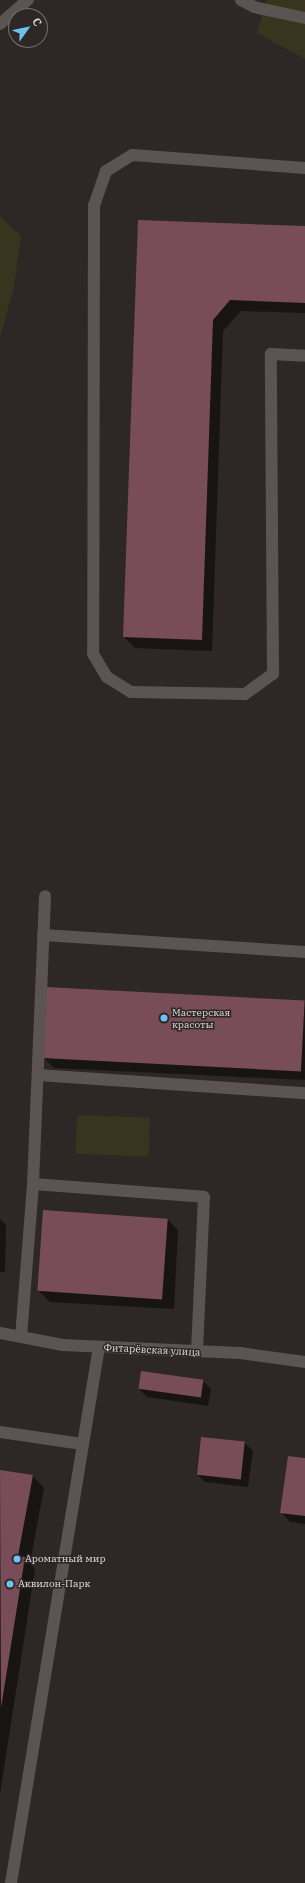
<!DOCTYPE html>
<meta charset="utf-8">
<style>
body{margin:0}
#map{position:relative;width:305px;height:1883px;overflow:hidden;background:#2d2726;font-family:"IBM Plex Serif",serif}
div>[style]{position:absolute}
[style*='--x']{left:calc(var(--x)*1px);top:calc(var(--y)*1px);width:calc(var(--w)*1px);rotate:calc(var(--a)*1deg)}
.green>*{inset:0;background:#39341d;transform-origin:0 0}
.shadow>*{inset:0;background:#0007}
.building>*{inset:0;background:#784c59;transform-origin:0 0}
.minor>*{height:12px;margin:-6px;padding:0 6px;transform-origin:6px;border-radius:6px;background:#5b5452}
.dots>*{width:11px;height:11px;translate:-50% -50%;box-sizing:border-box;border:2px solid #2d2726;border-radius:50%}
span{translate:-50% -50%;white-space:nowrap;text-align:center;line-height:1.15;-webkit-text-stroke:3px #2d2726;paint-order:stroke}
.poi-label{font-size:10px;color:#e1dcdc}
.left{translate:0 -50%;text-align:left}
.street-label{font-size:10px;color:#e1dcdc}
.north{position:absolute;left:8px;top:8px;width:40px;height:40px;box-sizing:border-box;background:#2d2726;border:1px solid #756f6f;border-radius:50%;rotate:57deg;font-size:11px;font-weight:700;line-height:16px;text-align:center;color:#e1dcdc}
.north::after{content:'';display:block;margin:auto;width:14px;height:18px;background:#6dc2f3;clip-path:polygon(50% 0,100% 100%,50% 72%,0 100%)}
</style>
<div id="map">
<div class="green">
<div style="clip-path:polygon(267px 0,305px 0,305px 59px,257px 33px)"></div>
<div style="clip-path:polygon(0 216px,21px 236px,14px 287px,0 338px)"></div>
<div style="left:77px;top:1115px;width:73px;height:39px;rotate:2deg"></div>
</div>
<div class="shadow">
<div style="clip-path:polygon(139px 221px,305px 227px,305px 313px,241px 311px,223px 331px,212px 651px,135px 648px,124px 637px)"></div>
<div style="clip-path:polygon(305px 1001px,305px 1080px,54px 1068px,43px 1057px)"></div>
<div style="clip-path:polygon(0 1219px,6px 1225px,5px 1272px,0 1272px)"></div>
<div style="clip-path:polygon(167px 1219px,178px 1230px,174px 1309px,50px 1302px,39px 1291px)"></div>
<div style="clip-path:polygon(203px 1381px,211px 1389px,208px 1406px,147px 1397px,139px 1389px)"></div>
<div style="clip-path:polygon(245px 1443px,253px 1451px,248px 1487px,205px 1482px,197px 1474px)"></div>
<div style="clip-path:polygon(305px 1459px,305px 1524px,290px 1522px,281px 1512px)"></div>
<div style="clip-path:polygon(0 1471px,33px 1476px,44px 1488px,30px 1563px,35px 1569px,0 1794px)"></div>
</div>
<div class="building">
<div style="clip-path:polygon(138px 220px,305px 226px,305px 303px,230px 300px,213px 320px,202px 640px,123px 637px)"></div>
<div style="left:46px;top:987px;width:259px;height:71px;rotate:3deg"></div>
<div style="left:43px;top:1210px;width:125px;height:81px;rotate:4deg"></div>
<div style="left:141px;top:1371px;width:63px;height:18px;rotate:8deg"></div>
<div style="left:201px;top:1437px;width:44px;height:38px;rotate:6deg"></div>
<div style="clip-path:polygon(288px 1456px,305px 1458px,305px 1516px,280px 1513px)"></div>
<div style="clip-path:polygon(0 1470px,33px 1475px,18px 1556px,25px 1557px,1px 1708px)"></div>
</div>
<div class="minor">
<div style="--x:241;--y:0;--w:15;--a:28"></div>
<div style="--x:254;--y:7;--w:52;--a:12.2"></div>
<div style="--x:0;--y:24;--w:37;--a:-41"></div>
<div style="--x:305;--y:168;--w:173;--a:-175.7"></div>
<div style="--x:132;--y:155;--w:31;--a:148"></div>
<div style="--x:106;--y:171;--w:36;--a:109"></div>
<div style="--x:94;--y:205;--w:449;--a:90.1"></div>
<div style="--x:93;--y:654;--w:27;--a:59"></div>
<div style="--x:107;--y:677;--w:28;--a:32"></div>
<div style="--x:131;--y:692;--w:114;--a:1"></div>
<div style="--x:245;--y:694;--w:34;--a:-36"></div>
<div style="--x:273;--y:674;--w:320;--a:-90.4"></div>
<div style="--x:271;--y:354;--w:34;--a:3"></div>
<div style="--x:43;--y:935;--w:263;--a:3.7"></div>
<div style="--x:38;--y:1075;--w:268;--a:3.9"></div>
<div style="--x:33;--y:1184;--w:171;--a:4.3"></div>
<div style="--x:204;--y:1197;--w:155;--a:92.6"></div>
<div style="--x:0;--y:1333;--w:64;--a:10.8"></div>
<div style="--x:63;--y:1345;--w:177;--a:2.6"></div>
<div style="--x:240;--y:1353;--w:66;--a:7.9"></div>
<div style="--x:21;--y:1337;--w:153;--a:-85.5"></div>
<div style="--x:33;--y:1184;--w:288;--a:-87.6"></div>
<div style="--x:0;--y:1432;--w:83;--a:8.3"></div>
<div style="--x:11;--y:1883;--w:543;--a:-80.68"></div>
</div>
<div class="dots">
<div style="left:164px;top:1018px;background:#6dc2f3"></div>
<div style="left:17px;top:1559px;background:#6dc2f3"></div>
<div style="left:10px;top:1584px;background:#6dc2f3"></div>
</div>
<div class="poi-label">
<span class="left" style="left:172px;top:1018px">Мастерская<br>красоты</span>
<span class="left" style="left:25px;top:1559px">Ароматный мир</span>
<span class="left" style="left:18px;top:1584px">Аквилон-Парк</span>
</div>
<div class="street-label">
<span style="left:152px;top:1350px;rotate:3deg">Фитарёвская улица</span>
</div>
<div class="north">С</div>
</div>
